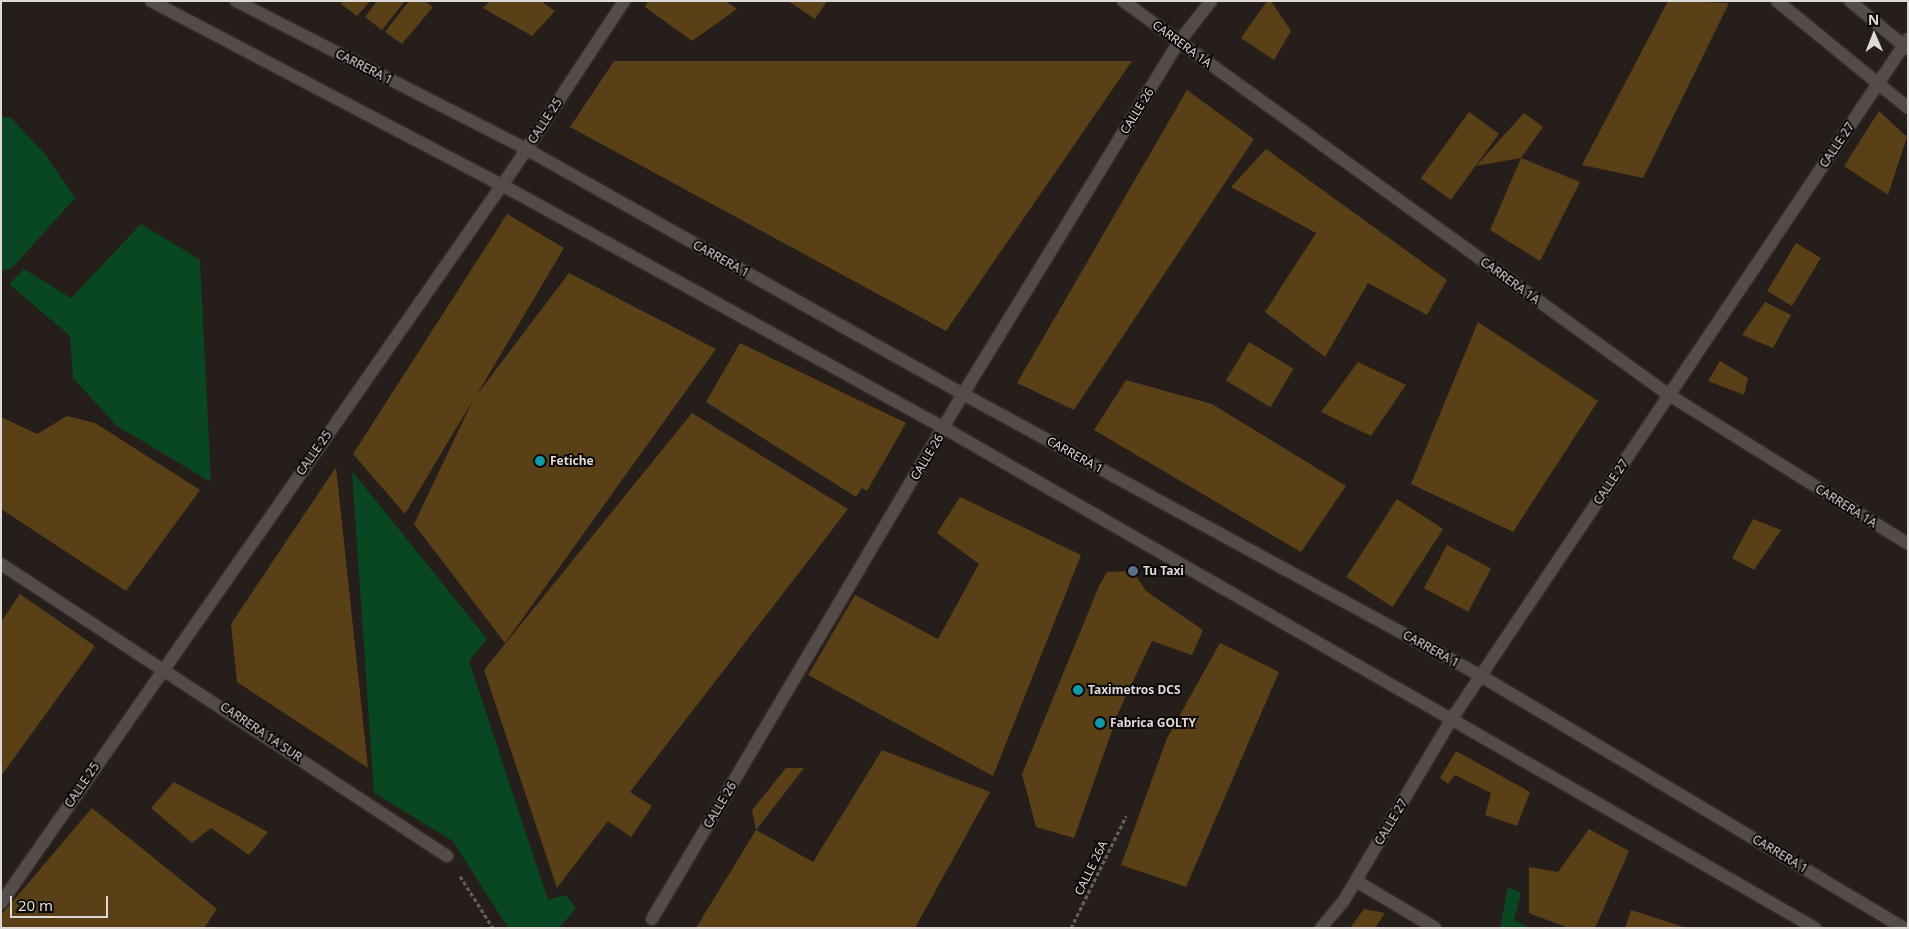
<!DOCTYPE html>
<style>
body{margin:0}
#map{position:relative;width:1909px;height:929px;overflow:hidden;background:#261e1b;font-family:"Noto Sans",sans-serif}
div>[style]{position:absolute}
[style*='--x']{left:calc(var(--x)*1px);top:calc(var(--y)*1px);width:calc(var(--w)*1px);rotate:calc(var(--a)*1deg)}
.green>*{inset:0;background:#084721}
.building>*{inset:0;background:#594016;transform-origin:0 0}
.path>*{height:3px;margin-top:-1.5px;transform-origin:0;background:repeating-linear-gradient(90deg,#665f5d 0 4px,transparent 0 6.5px)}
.roads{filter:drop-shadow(0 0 1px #413a38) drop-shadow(0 0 1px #413a38)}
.street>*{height:12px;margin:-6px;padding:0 6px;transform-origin:6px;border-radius:6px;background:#544c48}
.secondary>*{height:12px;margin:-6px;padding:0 6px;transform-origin:6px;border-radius:6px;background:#544c48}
.dots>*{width:14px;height:14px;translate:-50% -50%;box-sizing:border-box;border:2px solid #0c0908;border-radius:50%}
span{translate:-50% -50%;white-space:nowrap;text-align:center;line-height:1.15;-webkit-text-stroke:4px #0c0908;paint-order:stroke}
.street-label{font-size:12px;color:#dfdad8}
.poi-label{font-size:12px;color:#dfdad8;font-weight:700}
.left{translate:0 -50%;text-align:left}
.frame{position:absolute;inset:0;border:2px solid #dfdad8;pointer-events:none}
.north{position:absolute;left:1849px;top:10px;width:50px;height:50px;-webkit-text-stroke:4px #0c0908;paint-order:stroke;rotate:359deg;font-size:14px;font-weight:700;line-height:20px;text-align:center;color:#dfdad8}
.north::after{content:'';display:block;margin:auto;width:18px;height:22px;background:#dfdad8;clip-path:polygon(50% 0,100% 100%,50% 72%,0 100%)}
.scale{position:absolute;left:10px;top:896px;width:98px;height:22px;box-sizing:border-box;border:2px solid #dfdad8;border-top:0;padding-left:6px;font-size:15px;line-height:18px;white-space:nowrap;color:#dfdad8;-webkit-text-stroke:4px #0c0908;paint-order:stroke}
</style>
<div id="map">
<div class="green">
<div style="clip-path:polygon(1px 117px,10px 117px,45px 154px,75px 198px,12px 268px,1px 271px)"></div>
<div style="clip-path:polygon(141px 224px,200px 260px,211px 482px,117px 426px,73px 378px,70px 336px,9px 284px,24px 269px,71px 298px)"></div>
<div style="clip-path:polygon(352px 471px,487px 639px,469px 661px,548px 900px,566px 895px,576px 908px,559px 928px,508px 928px,453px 841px,374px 793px)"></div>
<div style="clip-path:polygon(1508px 887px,1521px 893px,1514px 920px,1530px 928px,1500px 928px)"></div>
</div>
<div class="building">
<div style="clip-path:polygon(343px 1px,370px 1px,357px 16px,341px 4px)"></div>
<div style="clip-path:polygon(377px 1px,405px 1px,382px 30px,365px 17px)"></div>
<div style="clip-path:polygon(409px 1px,425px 1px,433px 7px,402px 44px,385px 32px)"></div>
<div style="clip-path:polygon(490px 1px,541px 1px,555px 11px,532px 36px,483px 8px)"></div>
<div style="clip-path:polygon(648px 1px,725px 1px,737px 9px,692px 41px,645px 7px)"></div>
<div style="clip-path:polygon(788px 1px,827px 1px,815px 19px)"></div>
<div style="clip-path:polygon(1267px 1px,1271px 1px,1291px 31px,1274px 60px,1241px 38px)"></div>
<div style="clip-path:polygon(1668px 1px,1729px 3px,1643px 178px,1582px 165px)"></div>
<div style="clip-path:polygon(614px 61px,1132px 61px,946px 331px,570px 127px)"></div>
<div style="clip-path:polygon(1187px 90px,1254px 139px,1074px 410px,1017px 383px)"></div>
<div style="clip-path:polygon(1879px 111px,1907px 137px,1888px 195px,1844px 166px)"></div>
<div style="left:1469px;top:112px;width:37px;height:82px;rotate:36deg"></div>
<div style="clip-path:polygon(1524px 113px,1543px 127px,1521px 158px,1476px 166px)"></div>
<div style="clip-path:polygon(1266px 149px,1447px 280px,1427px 315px,1368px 283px,1325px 357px,1265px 312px,1316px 233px,1231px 187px)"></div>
<div style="clip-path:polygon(1521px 158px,1580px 182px,1540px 261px,1490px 230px)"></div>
<div style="clip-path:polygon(507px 214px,564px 248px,476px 396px,569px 273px,716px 349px,505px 643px,414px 524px,473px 400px,405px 514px,353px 454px)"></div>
<div style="left:1796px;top:243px;width:29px;height:56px;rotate:31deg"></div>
<div style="clip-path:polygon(1765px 302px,1791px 315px,1773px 348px,1742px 335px)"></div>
<div style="clip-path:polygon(1478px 322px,1598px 401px,1513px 532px,1411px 484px)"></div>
<div style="left:1249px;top:342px;width:52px;height:45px;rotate:31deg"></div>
<div style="clip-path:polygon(740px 343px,906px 423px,867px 491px,862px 488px,856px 497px,706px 402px)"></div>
<div style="clip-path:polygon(1720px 361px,1748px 378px,1744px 395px,1708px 381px)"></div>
<div style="clip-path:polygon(1358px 362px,1406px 385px,1371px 436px,1321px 412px)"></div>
<div style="clip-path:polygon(1126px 380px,1212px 404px,1346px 486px,1301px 552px,1094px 430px)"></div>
<div style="clip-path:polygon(692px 413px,848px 509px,630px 792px,652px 806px,631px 837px,608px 821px,557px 888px,484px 670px)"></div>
<div style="clip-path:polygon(67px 416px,95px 423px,200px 490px,126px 591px,1px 509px,1px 417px,37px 434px)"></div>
<div style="clip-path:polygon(336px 467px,368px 768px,237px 682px,231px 624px)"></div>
<div style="clip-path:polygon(960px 497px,1081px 555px,993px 776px,808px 675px,855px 595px,938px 639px,979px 564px,937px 533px)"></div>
<div style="left:1397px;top:499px;width:55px;height:93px;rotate:33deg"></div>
<div style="clip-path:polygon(1753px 519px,1781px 530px,1754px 570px,1732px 558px)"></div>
<div style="left:1447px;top:545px;width:50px;height:49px;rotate:28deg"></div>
<div style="clip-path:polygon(1133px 571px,1146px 591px,1203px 630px,1192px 655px,1152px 641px,1119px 711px,1074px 838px,1036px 827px,1022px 774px,1099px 586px,1107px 572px)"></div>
<div style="clip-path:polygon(20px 594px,95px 646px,1px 776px,1px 622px)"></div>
<div style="clip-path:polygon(1220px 643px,1279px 672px,1186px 887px,1121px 865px,1167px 738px)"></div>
<div style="clip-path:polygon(882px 750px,990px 792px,915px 928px,696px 928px,756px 830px,813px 862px)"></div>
<div style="clip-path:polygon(1456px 751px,1530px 792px,1517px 826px,1485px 815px,1491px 793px,1455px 775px,1448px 784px,1440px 778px)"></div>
<div style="clip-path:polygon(786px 768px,804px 768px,756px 830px,752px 810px)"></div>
<div style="clip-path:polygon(174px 782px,268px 832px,249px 855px,211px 828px,192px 843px,151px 808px)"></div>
<div style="clip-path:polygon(92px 808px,217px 909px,204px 928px,1px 928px,1px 915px)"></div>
<div style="clip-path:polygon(1589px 829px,1629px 851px,1595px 928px,1568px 928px,1529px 913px,1529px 867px,1558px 872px)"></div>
<div style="clip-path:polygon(1364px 909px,1385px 913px,1375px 928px,1350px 928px)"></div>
<div style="clip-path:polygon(1631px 910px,1684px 927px,1684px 928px,1625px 928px)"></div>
</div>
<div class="path">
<div style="--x:460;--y:876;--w:62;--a:57.6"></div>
<div style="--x:1071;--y:928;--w:125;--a:-63.8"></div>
</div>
<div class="roads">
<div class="street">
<div style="--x:151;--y:1;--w:396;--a:27.7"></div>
<div style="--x:502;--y:185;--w:504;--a:28.8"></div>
<div style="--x:944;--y:428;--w:1004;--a:29.86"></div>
<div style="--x:236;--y:1;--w:326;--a:27"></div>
<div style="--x:526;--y:149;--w:501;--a:29.28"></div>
<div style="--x:963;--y:394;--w:590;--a:28.56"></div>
<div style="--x:1481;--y:676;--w:492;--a:30.8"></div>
<div style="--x:1123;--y:1;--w:673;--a:35.81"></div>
<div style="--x:1669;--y:395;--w:282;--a:31.9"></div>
<div style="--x:1;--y:564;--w:533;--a:33.21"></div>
<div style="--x:1356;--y:881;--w:92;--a:30.7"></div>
<div style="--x:652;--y:919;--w:610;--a:-59.36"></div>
<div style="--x:963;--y:394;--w:413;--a:-58.5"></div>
<div style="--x:1179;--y:42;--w:52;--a:-52"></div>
<div style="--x:1321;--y:928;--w:34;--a:-50"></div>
<div style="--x:1343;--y:902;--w:212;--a:-59.3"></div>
<div style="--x:1451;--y:720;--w:820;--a:-56.14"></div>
</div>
<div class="secondary">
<div style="--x:1777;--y:1;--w:169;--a:39.2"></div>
<div style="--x:1850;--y:1;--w:75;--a:39.6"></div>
<div style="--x:1;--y:903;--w:896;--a:-55.09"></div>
<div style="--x:514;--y:168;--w:200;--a:-56.6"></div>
</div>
</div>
<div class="dots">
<div style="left:540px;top:461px;background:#0f9aa8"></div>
<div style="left:1133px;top:571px;background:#5c6f8a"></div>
<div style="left:1078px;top:690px;background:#0f9aa8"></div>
<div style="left:1100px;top:723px;background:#0f9aa8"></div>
</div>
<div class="street-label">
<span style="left:1182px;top:44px;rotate:36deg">CARRERA 1A</span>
<span style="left:364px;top:67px;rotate:27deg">CARRERA 1</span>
<span style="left:1137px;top:111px;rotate:-58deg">CALLE 26</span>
<span style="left:545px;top:121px;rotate:-57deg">CALLE 25</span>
<span style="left:1837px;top:145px;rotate:-56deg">CALLE 27</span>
<span style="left:721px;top:259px;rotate:29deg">CARRERA 1</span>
<span style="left:1510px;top:281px;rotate:36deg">CARRERA 1A</span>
<span style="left:314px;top:453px;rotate:-55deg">CALLE 25</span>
<span style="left:1075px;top:455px;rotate:29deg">CARRERA 1</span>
<span style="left:927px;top:457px;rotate:-59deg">CALLE 26</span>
<span style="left:1611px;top:482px;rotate:-56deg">CALLE 27</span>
<span style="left:1846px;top:506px;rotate:32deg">CARRERA 1A</span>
<span style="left:1431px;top:649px;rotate:29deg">CARRERA 1</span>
<span style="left:261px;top:732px;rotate:34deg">CARRERA 1A SUR</span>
<span style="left:82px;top:785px;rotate:-56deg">CALLE 25</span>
<span style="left:720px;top:805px;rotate:-59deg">CALLE 26</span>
<span style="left:1391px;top:822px;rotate:-59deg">CALLE 27</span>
<span style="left:1780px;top:854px;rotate:31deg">CARRERA 1</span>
<span style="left:1091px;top:868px;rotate:-64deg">CALLE 26A</span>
</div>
<div class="poi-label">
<span class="left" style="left:550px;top:461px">Fetiche</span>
<span class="left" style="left:1143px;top:571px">Tu Taxi</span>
<span class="left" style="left:1088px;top:690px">Taximetros DCS</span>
<span class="left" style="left:1110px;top:723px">Fabrica GOLTY</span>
</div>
<div class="frame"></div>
<div class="north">N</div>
<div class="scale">20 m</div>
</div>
